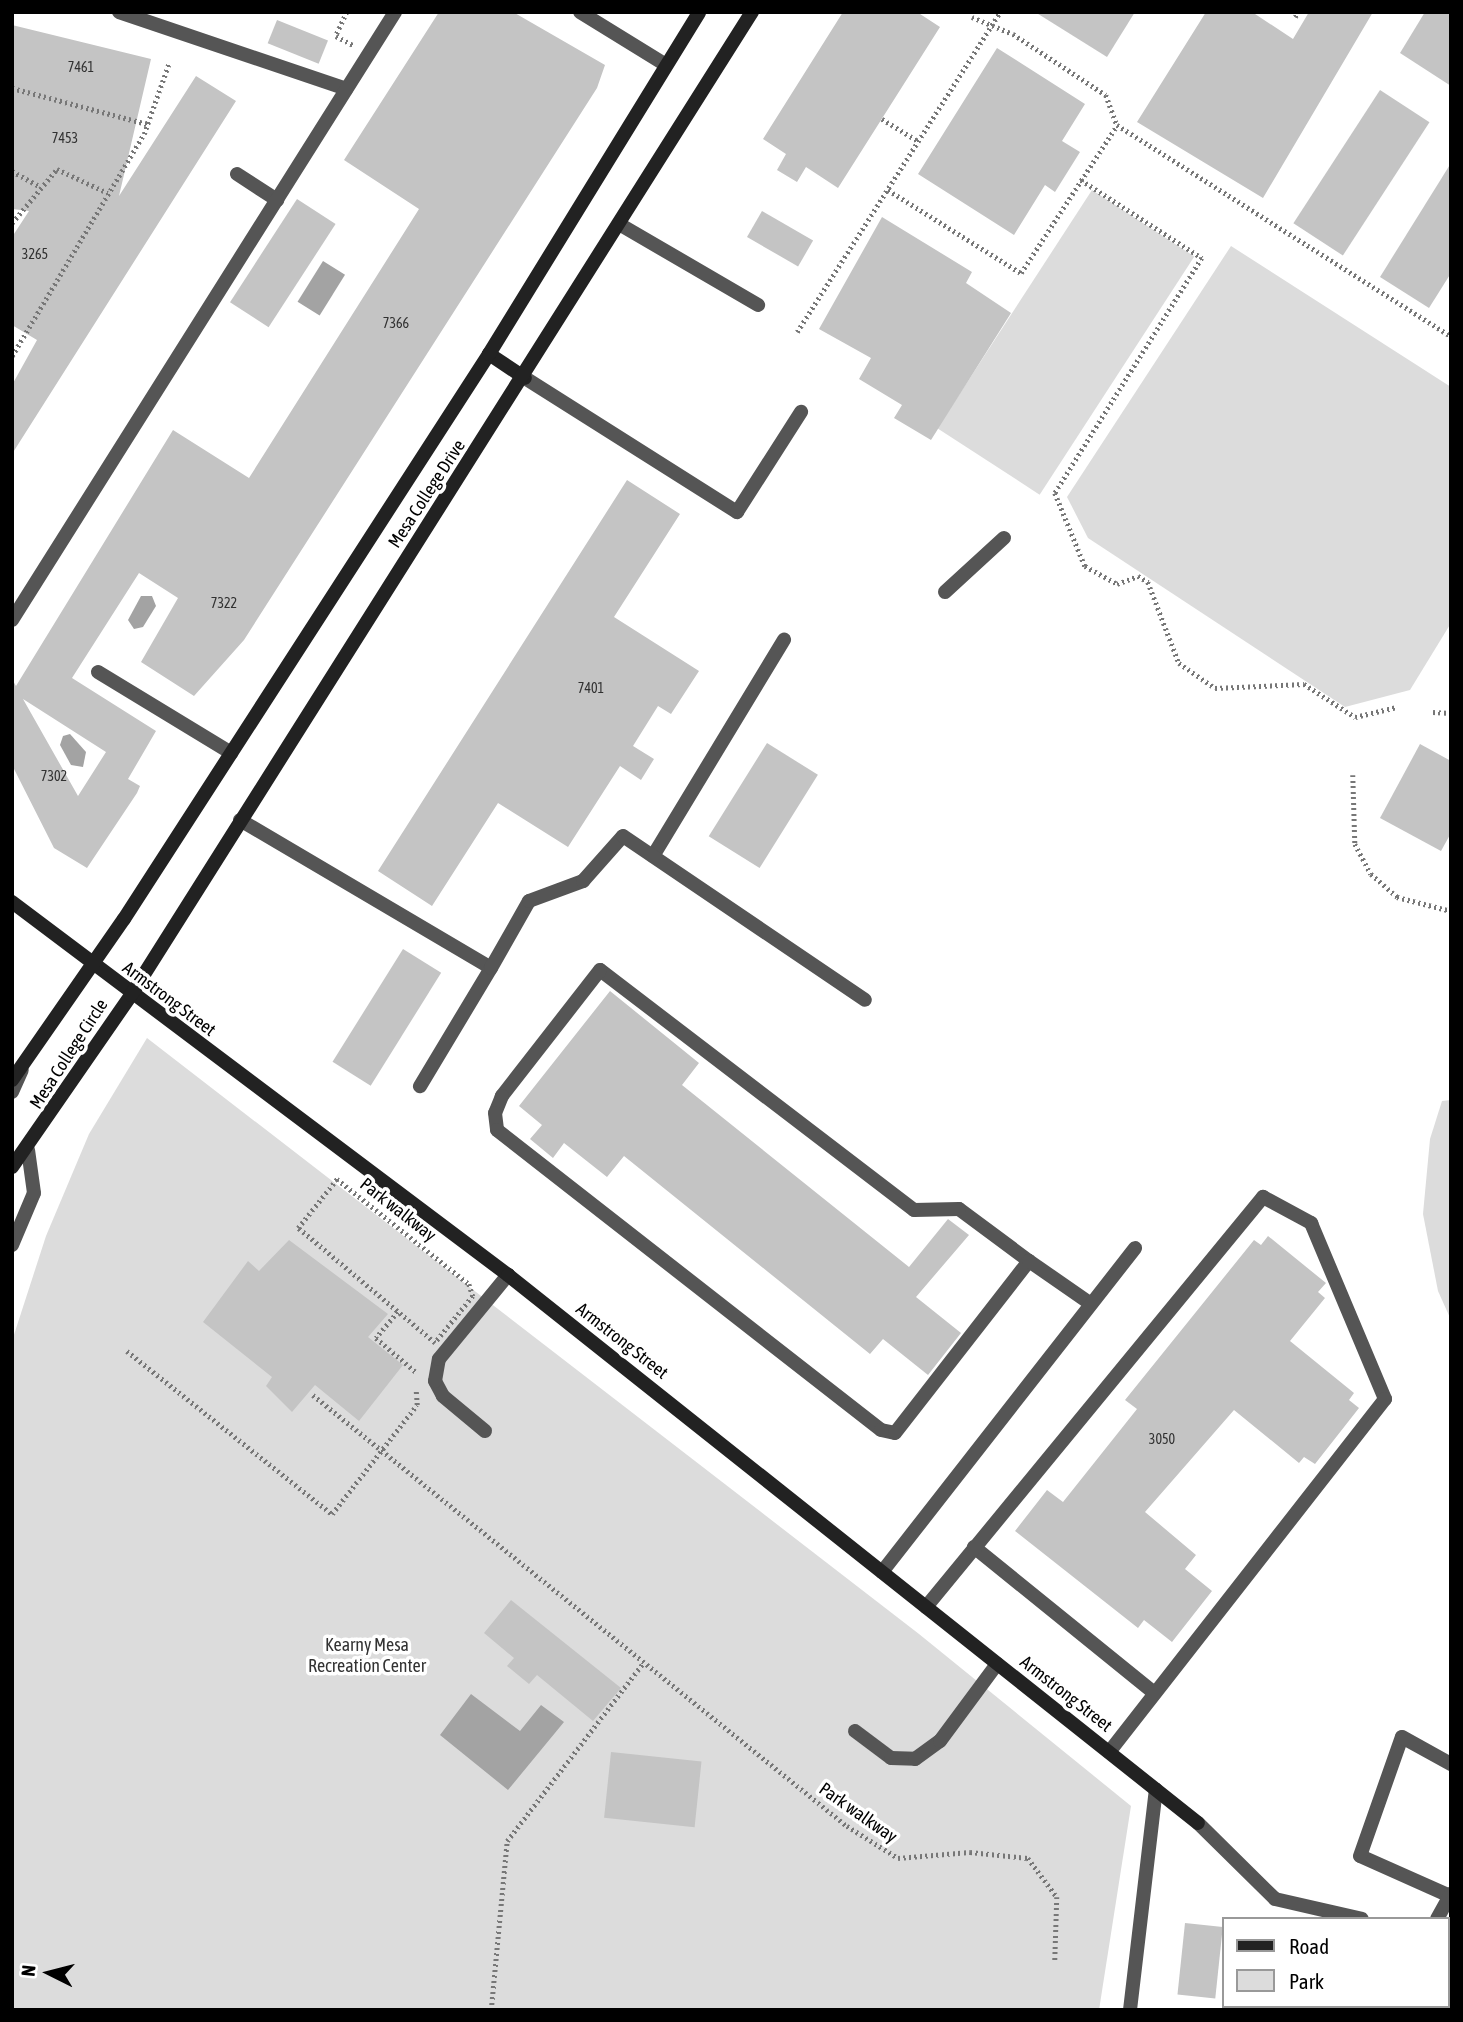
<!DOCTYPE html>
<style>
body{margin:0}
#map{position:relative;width:1463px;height:2022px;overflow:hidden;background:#fff;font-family:"Asap Condensed",sans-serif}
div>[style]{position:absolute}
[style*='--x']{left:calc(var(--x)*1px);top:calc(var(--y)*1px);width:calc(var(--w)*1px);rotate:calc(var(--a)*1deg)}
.green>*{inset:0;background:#dcdcdc;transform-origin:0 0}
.water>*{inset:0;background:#a3a3a3;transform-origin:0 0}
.building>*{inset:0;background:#c4c4c4;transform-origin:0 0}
.path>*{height:4.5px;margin-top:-2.25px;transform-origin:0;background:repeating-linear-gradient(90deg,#777 0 2px,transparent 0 5.5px)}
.lane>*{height:14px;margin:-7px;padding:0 7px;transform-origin:7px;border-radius:7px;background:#555}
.secondary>*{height:14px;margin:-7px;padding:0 7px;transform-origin:7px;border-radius:7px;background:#222}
span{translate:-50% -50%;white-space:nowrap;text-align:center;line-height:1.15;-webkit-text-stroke:7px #fff;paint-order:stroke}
.number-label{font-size:14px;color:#313131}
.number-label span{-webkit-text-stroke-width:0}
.street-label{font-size:18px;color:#000}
.park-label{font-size:18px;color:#333}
.frame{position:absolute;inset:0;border:14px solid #000;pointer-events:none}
.legend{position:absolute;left:1222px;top:1917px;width:228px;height:91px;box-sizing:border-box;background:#fff;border:2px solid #999;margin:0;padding:9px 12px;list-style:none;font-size:21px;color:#000}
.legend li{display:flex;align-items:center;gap:14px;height:35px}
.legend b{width:35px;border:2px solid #999}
.north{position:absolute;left:14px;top:1938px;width:70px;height:70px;-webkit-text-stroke:5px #fff;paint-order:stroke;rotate:276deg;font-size:19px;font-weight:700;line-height:28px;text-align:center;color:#000}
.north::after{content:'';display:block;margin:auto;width:24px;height:32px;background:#000;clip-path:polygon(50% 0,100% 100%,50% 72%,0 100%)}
</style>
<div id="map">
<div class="green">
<div style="left:1092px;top:190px;width:122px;height:284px;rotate:33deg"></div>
<div style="clip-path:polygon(1231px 246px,1451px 387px,1451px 623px,1410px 690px,1345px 707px,1088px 538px,1067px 497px)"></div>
<div style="clip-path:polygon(147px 1038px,919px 1634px,1131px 1806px,1099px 2010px,12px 2010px,12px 1341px,46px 1236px,89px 1134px)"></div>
<div style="clip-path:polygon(1451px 1100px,1451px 1320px,1438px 1291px,1423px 1214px,1430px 1139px,1442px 1101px)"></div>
</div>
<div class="water">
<div style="left:323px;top:261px;width:26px;height:48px;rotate:32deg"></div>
<div style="clip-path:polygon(141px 596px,152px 596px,156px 606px,143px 627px,134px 629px,128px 620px)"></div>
<div style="clip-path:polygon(63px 736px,70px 734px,86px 752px,83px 767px,71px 765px,60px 745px)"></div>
<div style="clip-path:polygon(471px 1694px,520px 1731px,541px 1705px,564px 1722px,508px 1790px,440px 1735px)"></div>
</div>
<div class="building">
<div style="clip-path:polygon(evenodd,439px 12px,513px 12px,605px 65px,597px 88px,244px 640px,194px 696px,141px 662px,178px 598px,139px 573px,72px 678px,156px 731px,128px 779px,140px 786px,137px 793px,87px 868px,54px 848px,12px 765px,12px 679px,16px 686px,173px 430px,249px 478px,419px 209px,344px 160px,439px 12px,23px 699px,106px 752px,78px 796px,23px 699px)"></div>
<div style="clip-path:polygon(843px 12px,917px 12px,940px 27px,838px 188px,806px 167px,797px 182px,777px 170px,786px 154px,763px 139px)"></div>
<div style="clip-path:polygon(1035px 12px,1135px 12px,1107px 57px)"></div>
<div style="clip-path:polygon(1206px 12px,1252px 12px,1293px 39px,1309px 12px,1373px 12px,1263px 198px,1137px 122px)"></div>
<div style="clip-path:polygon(1425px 12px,1451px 12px,1451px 86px,1400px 53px)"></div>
<div style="left:277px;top:20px;width:55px;height:25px;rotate:22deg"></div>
<div style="clip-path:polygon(12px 25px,151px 59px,119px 196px,196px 76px,236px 101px,12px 454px,12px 385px,37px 340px,12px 325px,12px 237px,29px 211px,12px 209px)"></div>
<div style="clip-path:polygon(997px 48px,1085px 104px,1062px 141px,1080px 152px,1055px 192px,1045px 185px,1014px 235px,918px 174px)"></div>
<div style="left:1380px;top:90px;width:59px;height:159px;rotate:33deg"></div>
<div style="clip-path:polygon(1451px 163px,1451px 273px,1429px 308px,1380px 277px)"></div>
<div style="left:297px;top:199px;width:46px;height:123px;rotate:33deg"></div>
<div style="left:762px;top:211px;width:59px;height:30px;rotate:30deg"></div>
<div style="clip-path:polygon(882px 217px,972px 272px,966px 283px,1011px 313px,931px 440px,894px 418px,902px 405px,859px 379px,871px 358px,819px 329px)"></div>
<div style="clip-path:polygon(627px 480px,680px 514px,614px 617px,699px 671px,671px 714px,658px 706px,633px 746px,654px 759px,641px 780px,620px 766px,568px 847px,498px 803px,432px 906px,378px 871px)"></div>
<div style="left:767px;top:743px;width:60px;height:110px;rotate:32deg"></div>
<div style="clip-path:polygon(1420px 744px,1451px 761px,1451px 833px,1441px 851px,1380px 818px)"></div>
<div style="left:403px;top:949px;width:45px;height:133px;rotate:32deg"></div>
<div style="clip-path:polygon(610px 991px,699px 1063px,682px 1085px,909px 1267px,948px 1219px,969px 1235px,916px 1297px,961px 1333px,928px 1375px,883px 1339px,870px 1354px,624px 1156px,607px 1177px,564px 1143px,553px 1158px,530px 1139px,542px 1125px,519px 1106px)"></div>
<div style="clip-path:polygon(1268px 1236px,1326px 1283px,1318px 1292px,1325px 1298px,1290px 1341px,1354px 1393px,1349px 1400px,1359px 1408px,1315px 1464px,1304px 1457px,1299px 1463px,1234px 1410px,1145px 1512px,1196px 1555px,1185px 1569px,1212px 1591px,1172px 1642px,1144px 1620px,1138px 1628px,1015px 1531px,1047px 1490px,1063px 1502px,1137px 1409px,1125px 1400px,1254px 1240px,1261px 1245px)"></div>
<div style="clip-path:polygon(289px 1240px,388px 1314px,368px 1337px,403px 1365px,359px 1421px,315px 1385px,292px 1412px,266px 1386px,272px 1377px,203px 1322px,248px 1261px,259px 1271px)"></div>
<div style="clip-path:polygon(511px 1600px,621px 1688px,593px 1721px,537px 1675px,529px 1684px,507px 1666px,514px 1658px,484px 1633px)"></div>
<div style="left:611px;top:1752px;width:91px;height:66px;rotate:6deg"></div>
<div style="left:1185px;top:1923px;width:38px;height:72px;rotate:6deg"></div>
</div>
<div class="path">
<div style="--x:347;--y:12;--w:26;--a:115"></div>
<div style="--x:336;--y:36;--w:19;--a:28"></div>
<div style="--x:972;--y:17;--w:44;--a:22.5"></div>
<div style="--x:1013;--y:34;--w:111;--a:33.3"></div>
<div style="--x:1106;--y:95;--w:32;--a:70"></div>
<div style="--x:1117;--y:125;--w:395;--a:32.3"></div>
<div style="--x:1295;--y:17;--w:6;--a:-59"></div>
<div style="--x:12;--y:88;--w:140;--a:14.9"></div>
<div style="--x:882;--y:119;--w:42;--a:31.4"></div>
<div style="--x:12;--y:171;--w:31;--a:29"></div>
<div style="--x:1081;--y:180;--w:144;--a:32.8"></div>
<div style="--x:1202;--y:258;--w:277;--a:122"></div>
<div style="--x:1055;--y:493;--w:79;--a:67.7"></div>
<div style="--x:1085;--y:566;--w:37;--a:29"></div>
<div style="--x:1117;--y:584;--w:22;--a:-21"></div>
<div style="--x:1138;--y:576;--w:12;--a:31"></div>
<div style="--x:1148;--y:582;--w:87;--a:69.1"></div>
<div style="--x:1179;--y:663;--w:44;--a:34.8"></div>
<div style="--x:1215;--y:688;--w:89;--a:-2.6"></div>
<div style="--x:1304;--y:684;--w:61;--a:32.9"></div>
<div style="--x:1355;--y:717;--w:43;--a:-13.4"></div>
<div style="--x:888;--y:190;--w:157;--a:32"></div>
<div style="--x:1021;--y:273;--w:176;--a:-57"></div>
<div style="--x:12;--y:223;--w:70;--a:-50.2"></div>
<div style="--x:57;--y:169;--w:56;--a:25.2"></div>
<div style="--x:797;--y:332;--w:379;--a:-57.6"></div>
<div style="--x:12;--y:356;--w:258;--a:-59.3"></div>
<div style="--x:144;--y:134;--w:75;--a:-70.6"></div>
<div style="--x:1433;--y:712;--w:18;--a:3"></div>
<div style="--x:1353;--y:775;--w:69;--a:88.3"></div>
<div style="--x:1355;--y:844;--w:34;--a:62"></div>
<div style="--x:1371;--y:874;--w:35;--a:41"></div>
<div style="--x:1397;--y:897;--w:56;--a:14.5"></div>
<div style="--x:337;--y:1179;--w:169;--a:38.5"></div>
<div style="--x:469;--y:1284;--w:13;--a:72"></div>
<div style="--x:473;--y:1296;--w:60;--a:129"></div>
<div style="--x:435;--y:1343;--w:179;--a:-140"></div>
<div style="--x:298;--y:1228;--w:63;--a:-51.5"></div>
<div style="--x:398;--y:1312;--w:34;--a:130"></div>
<div style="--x:376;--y:1338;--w:52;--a:40.4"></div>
<div style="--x:127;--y:1351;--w:262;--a:38.5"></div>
<div style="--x:332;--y:1514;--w:138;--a:-52.1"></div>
<div style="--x:417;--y:1405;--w:16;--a:-94"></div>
<div style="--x:313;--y:1395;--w:686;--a:38.91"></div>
<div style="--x:847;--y:1826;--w:60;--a:32.1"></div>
<div style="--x:898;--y:1858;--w:72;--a:-4.8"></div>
<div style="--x:970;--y:1852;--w:58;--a:5.9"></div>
<div style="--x:1028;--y:1858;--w:49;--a:53.4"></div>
<div style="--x:1057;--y:1897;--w:64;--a:91.8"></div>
<div style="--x:491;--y:2010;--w:170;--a:-84.6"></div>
<div style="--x:507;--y:1841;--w:225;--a:-52.6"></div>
</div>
<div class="lane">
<div style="--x:119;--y:12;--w:240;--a:18.7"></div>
<div style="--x:580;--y:12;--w:101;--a:31.6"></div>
<div style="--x:237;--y:174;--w:48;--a:33"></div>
<div style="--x:619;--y:224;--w:161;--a:30.2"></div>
<div style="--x:525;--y:378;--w:251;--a:32.3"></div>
<div style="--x:737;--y:512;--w:119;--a:-57.4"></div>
<div style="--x:945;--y:592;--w:80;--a:-42.5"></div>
<div style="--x:12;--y:620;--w:719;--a:-57.79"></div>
<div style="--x:98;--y:672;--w:156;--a:31.3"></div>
<div style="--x:240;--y:820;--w:291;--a:30.5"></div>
<div style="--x:491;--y:968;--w:138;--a:121"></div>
<div style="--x:653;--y:856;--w:253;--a:-58.8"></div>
<div style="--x:491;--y:968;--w:77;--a:-60.4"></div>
<div style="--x:529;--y:901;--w:58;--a:-20.3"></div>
<div style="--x:583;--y:881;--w:60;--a:-48.4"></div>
<div style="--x:623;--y:836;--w:292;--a:34.1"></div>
<div style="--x:12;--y:1092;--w:24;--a:-66"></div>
<div style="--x:12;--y:1245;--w:56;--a:-67.1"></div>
<div style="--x:34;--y:1193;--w:43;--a:-97.9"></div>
<div style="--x:1029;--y:1261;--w:87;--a:-143.4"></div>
<div style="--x:959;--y:1209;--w:45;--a:178.7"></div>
<div style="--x:914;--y:1210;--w:395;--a:-142.6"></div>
<div style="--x:600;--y:970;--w:160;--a:127.9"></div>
<div style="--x:502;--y:1096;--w:18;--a:112"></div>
<div style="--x:495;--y:1113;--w:17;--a:83"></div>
<div style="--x:497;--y:1130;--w:487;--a:38"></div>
<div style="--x:881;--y:1430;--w:14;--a:12"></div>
<div style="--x:895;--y:1433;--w:218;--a:-52.1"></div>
<div style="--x:1029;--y:1261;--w:75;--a:34.7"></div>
<div style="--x:485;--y:1431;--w:55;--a:-140.2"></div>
<div style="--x:443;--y:1396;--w:17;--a:-118"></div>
<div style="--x:435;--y:1381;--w:22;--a:-80"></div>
<div style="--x:439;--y:1359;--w:109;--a:-50.6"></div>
<div style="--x:974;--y:1547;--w:232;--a:39"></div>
<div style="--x:882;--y:1572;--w:411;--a:-52"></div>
<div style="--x:926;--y:1607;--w:531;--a:-50.58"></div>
<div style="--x:1263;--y:1197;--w:55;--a:28.4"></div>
<div style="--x:1311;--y:1223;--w:191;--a:67.2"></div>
<div style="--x:1385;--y:1399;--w:448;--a:128"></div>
<div style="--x:855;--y:1731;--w:45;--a:36.9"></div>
<div style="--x:891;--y:1758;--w:24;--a:2"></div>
<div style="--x:915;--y:1759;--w:31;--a:-36"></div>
<div style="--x:940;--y:1741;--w:96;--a:-53.5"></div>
<div style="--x:1198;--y:1823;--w:108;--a:44.6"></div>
<div style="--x:1275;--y:1899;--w:89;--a:12.9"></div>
<div style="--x:1450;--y:1896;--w:98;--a:-156"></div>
<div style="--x:1360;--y:1856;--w:126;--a:-70.6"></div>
<div style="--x:1402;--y:1737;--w:56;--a:28.9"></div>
<div style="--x:1437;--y:1919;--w:29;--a:-61"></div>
<div style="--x:1447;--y:1944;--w:4;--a:14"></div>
<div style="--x:1130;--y:2010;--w:222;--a:-83.3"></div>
<div style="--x:1410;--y:2010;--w:4;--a:-90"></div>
</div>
<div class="secondary">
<div style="--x:489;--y:354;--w:43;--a:33.7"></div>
<div style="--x:12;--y:902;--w:621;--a:36.94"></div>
<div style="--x:508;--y:1275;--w:881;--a:38.46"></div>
<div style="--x:12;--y:1080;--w:196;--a:-55.2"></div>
<div style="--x:124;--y:919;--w:673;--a:-57.14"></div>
<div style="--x:489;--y:354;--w:401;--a:-58.4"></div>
<div style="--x:12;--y:1167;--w:209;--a:-55.3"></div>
<div style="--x:131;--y:995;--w:1163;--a:-57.72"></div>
</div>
<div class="number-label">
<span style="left:81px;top:67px">7461</span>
<span style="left:65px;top:138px">7453</span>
<span style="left:35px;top:254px">3265</span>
<span style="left:396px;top:323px">7366</span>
<span style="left:224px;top:603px">7322</span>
<span style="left:591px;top:688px">7401</span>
<span style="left:54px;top:776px">7302</span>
<span style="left:1162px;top:1439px">3050</span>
</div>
<div class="street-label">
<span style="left:427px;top:494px;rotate:-57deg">Mesa College Drive</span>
<span style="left:169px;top:999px;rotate:37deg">Armstrong Street</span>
<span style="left:69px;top:1054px;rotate:-57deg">Mesa College Circle</span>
<span style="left:398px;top:1210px;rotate:38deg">Park walkway</span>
<span style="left:622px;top:1341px;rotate:38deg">Armstrong Street</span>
<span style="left:1066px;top:1694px;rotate:38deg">Armstrong Street</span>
<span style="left:858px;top:1813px;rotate:35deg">Park walkway</span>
</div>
<div class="park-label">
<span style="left:367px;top:1656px">Kearny Mesa<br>Recreation Center</span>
</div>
<div class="frame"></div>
<ul class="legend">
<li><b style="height:9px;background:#222"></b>Road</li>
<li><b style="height:19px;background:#dcdcdc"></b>Park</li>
</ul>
<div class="north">N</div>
</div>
